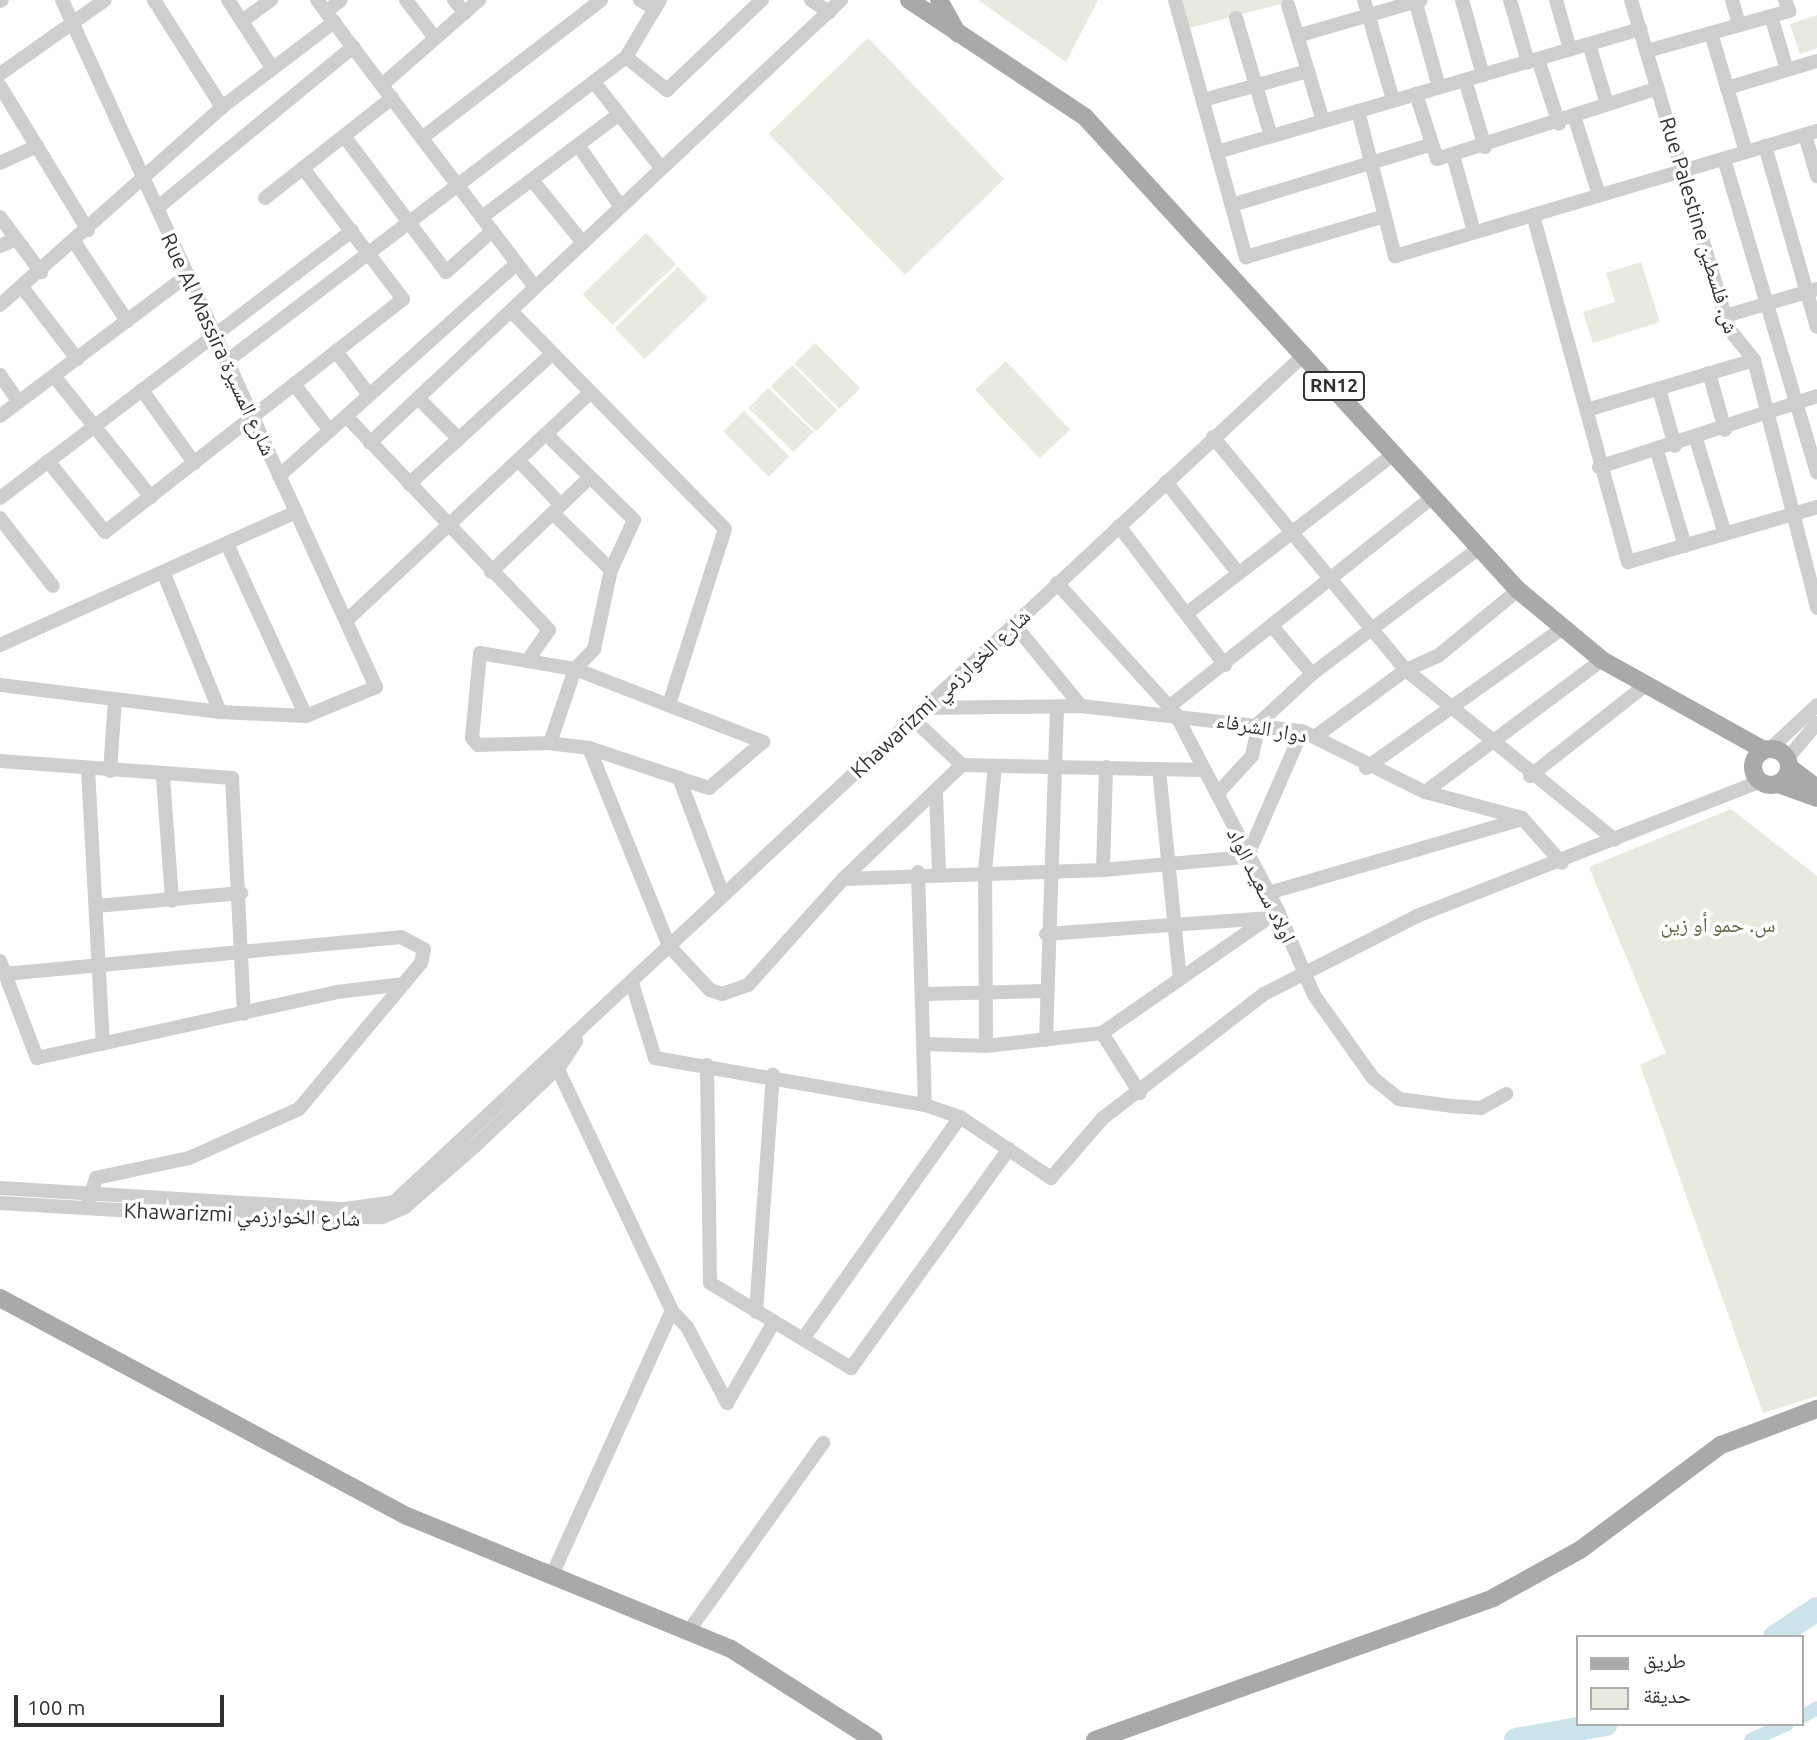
<!DOCTYPE html>
<meta charset="utf-8">
<style>
body{margin:0}
#map{position:relative;width:1817px;height:1740px;overflow:hidden;background:#fff;font-family:Ubuntu,"Noto Naskh Arabic",sans-serif}
div>[style]{position:absolute}
[style*='--x']{left:calc(var(--x)*1px);top:calc(var(--y)*1px);width:calc(var(--w)*1px);rotate:calc(var(--a)*1deg)}
.green>*{inset:0;background:#e7eade;transform-origin:0 0}
.canal>*{height:14px;margin:-7px;padding:0 7px;transform-origin:7px;border-radius:7px;background:#cbe3ea}
.river>*{height:24px;margin:-12px;padding:0 12px;transform-origin:12px;border-radius:12px;background:#cbe3ea}
.minor>*{height:14px;margin:-7px;padding:0 7px;transform-origin:7px;border-radius:7px;background:#cecece}
.major>*{height:18px;margin:-9px;padding:0 9px;transform-origin:9px;border-radius:9px;background:#a9a9a9}
.major>.ring{margin:-9px;padding:0;box-sizing:content-box;background:none;border:18px solid #a9a9a9;border-radius:50%}
span{translate:-50% -50%;white-space:nowrap;text-align:center;line-height:1.15;-webkit-text-stroke:7px #fff;paint-order:stroke}
.shield-label span{padding:2px 5px;background:#fff;border:2px solid;border-radius:5px;-webkit-text-stroke-width:0}
.shield-label{font-size:19px;color:#313131;font-weight:700}
.street-label{font-size:21px;color:#313131}
.park-label{font-size:21px;color:#5c6c40}
.legend{position:absolute;left:1576px;top:1635px;width:228px;height:91px;box-sizing:border-box;background:#fff;border:2px solid #adadad;margin:0;padding:9px 12px;list-style:none;font-size:21px;color:#313131}
.legend li{display:flex;align-items:center;gap:14px;height:35px}
.legend b{width:35px;border:2px solid #adadad}
.scale{position:absolute;left:14px;top:1695px;width:210px;height:32px;box-sizing:border-box;border:4px solid #313131;border-top:0;padding-left:9px;font-size:21px;line-height:24px;white-space:nowrap;color:#313131;-webkit-text-stroke:5px #fff;paint-order:stroke}
</style>
<div id="map">
<div class="green">
<div style="clip-path:polygon(978px 0,1098px 0,1066px 62px)"></div>
<div style="clip-path:polygon(1182px 0,1294px 0,1190px 28px)"></div>
<div style="clip-path:polygon(1817px 15px,1817px 48px,1800px 54px,1790px 24px)"></div>
<div style="left:868px;top:38px;width:196px;height:138px;rotate:46deg"></div>
<div style="left:646px;top:233px;width:43px;height:88px;rotate:46deg"></div>
<div style="clip-path:polygon(1641px 262px,1660px 322px,1593px 343px,1583px 312px,1615px 302px,1606px 273px)"></div>
<div style="left:678px;top:267px;width:43px;height:88px;rotate:46deg"></div>
<div style="left:815px;top:343px;width:64px;height:29px;rotate:45deg"></div>
<div style="left:1006px;top:361px;width:94px;height:42px;rotate:47deg"></div>
<div style="left:792px;top:365px;width:64px;height:30px;rotate:45deg"></div>
<div style="left:768px;top:388px;width:63px;height:28px;rotate:44deg"></div>
<div style="left:744px;top:411px;width:64px;height:29px;rotate:45deg"></div>
<div style="clip-path:polygon(1731px 809px,1817px 876px,1817px 1396px,1763px 1413px,1640px 1065px,1666px 1053px,1589px 867px)"></div>
</div>
<div class="canal">
<div style="--x:1801;--y:1717;--w:18;--a:-29"></div>
<div style="--x:1751;--y:1740;--w:39;--a:-24"></div>
</div>
<div class="river">
<div style="--x:1775;--y:1637;--w:50;--a:-33.7"></div>
<div style="--x:1516;--y:1740;--w:91;--a:-10.1"></div>
</div>
<div class="minor">
<div style="--x:154;--y:0;--w:127;--a:57.6"></div>
<div style="--x:228;--y:0;--w:82;--a:56.9"></div>
<div style="--x:317;--y:0;--w:360;--a:52.8"></div>
<div style="--x:406;--y:0;--w:48;--a:52.7"></div>
<div style="--x:454;--y:0;--w:17;--a:50"></div>
<div style="--x:640;--y:0;--w:17;--a:28"></div>
<div style="--x:811;--y:0;--w:22;--a:34"></div>
<div style="--x:1175;--y:0;--w:267;--a:74.6"></div>
<div style="--x:1246;--y:257;--w:145;--a:-16.4"></div>
<div style="--x:1364;--y:0;--w:104;--a:73.8"></div>
<div style="--x:1415;--y:0;--w:90;--a:74.6"></div>
<div style="--x:1462;--y:0;--w:78;--a:74.4"></div>
<div style="--x:1510;--y:0;--w:65;--a:73.8"></div>
<div style="--x:1556;--y:0;--w:51;--a:74.1"></div>
<div style="--x:1631;--y:0;--w:343;--a:73.4"></div>
<div style="--x:1729;--y:329;--w:40;--a:51"></div>
<div style="--x:1754;--y:360;--w:256;--a:75.7"></div>
<div style="--x:1732;--y:0;--w:26;--a:74"></div>
<div style="--x:0;--y:1;--w:2;--a:-27"></div>
<div style="--x:1288;--y:5;--w:121;--a:73.2"></div>
<div style="--x:326;--y:12;--w:19;--a:-39"></div>
<div style="--x:1771;--y:16;--w:56;--a:73.5"></div>
<div style="--x:1236;--y:18;--w:123;--a:73.5"></div>
<div style="--x:242;--y:21;--w:36;--a:-36"></div>
<div style="--x:1711;--y:33;--w:124;--a:73.6"></div>
<div style="--x:1297;--y:36;--w:129;--a:-16.2"></div>
<div style="--x:1589;--y:44;--w:63;--a:73.3"></div>
<div style="--x:1647;--y:51;--w:148;--a:-15.7"></div>
<div style="--x:1789;--y:11;--w:12;--a:-110"></div>
<div style="--x:626;--y:57;--w:53;--a:38.8"></div>
<div style="--x:667;--y:90;--w:131;--a:-43.5"></div>
<div style="--x:1538;--y:59;--w:68;--a:72.1"></div>
<div style="--x:0;--y:74;--w:128;--a:-35.2"></div>
<div style="--x:1465;--y:80;--w:70;--a:73.4"></div>
<div style="--x:594;--y:82;--w:110;--a:52"></div>
<div style="--x:382;--y:85;--w:129;--a:-41.2"></div>
<div style="--x:0;--y:86;--w:169;--a:58.6"></div>
<div style="--x:1727;--y:88;--w:94;--a:-16.7"></div>
<div style="--x:1416;--y:94;--w:68;--a:72.1"></div>
<div style="--x:1437;--y:159;--w:232;--a:-17.8"></div>
<div style="--x:1203;--y:100;--w:109;--a:-15.4"></div>
<div style="--x:1358;--y:111;--w:150;--a:75.7"></div>
<div style="--x:1395;--y:256;--w:440;--a:-16.5"></div>
<div style="--x:1574;--y:116;--w:83;--a:72.4"></div>
<div style="--x:1805;--y:135;--w:43;--a:73.7"></div>
<div style="--x:344;--y:136;--w:170;--a:53.1"></div>
<div style="--x:446;--y:272;--w:62;--a:-41.7"></div>
<div style="--x:422;--y:138;--w:226;--a:-37.6"></div>
<div style="--x:578;--y:145;--w:75;--a:55.3"></div>
<div style="--x:1765;--y:146;--w:188;--a:74"></div>
<div style="--x:1217;--y:152;--w:441;--a:-16.2"></div>
<div style="--x:1453;--y:155;--w:80;--a:74.7"></div>
<div style="--x:1724;--y:159;--w:327;--a:73.5"></div>
<div style="--x:0;--y:163;--w:41;--a:-24.7"></div>
<div style="--x:532;--y:180;--w:81;--a:51"></div>
<div style="--x:265;--y:198;--w:162;--a:-38.2"></div>
<div style="--x:1232;--y:205;--w:207;--a:-16.9"></div>
<div style="--x:157;--y:208;--w:254;--a:-39.4"></div>
<div style="--x:1533;--y:215;--w:360;--a:74.7"></div>
<div style="--x:1628;--y:562;--w:197;--a:-16.2"></div>
<div style="--x:0;--y:217;--w:69;--a:53.3"></div>
<div style="--x:482;--y:217;--w:171;--a:-36.9"></div>
<div style="--x:75;--y:243;--w:94;--a:56.3"></div>
<div style="--x:0;--y:246;--w:17;--a:-24"></div>
<div style="--x:22;--y:287;--w:91;--a:52.6"></div>
<div style="--x:0;--y:305;--w:297;--a:-41.7"></div>
<div style="--x:222;--y:107;--w:141;--a:-37.2"></div>
<div style="--x:511;--y:311;--w:305;--a:45.5"></div>
<div style="--x:725;--y:529;--w:185;--a:107.7"></div>
<div style="--x:1725;--y:316;--w:96;--a:-16.4"></div>
<div style="--x:336;--y:351;--w:55;--a:53.1"></div>
<div style="--x:227;--y:361;--w:502;--a:-37.3"></div>
<div style="--x:626;--y:57;--w:66;--a:-59.2"></div>
<div style="--x:1709;--y:373;--w:59;--a:74.3"></div>
<div style="--x:0;--y:375;--w:33;--a:55"></div>
<div style="--x:54;--y:376;--w:155;--a:51.3"></div>
<div style="--x:294;--y:384;--w:59;--a:52.5"></div>
<div style="--x:1659;--y:389;--w:59;--a:74.3"></div>
<div style="--x:142;--y:390;--w:90;--a:54.5"></div>
<div style="--x:418;--y:398;--w:58;--a:45"></div>
<div style="--x:1590;--y:409;--w:171;--a:-16.6"></div>
<div style="--x:0;--y:416;--w:235;--a:-36.9"></div>
<div style="--x:346;--y:416;--w:295;--a:46.5"></div>
<div style="--x:549;--y:630;--w:35;--a:125"></div>
<div style="--x:546;--y:434;--w:123;--a:44.3"></div>
<div style="--x:634;--y:520;--w:55;--a:114.7"></div>
<div style="--x:1213;--y:437;--w:303;--a:50.4"></div>
<div style="--x:1406;--y:670;--w:269;--a:39.1"></div>
<div style="--x:1696;--y:439;--w:99;--a:73"></div>
<div style="--x:370;--y:443;--w:647;--a:-43.25"></div>
<div style="--x:1657;--y:451;--w:99;--a:73.6"></div>
<div style="--x:518;--y:460;--w:62;--a:46.3"></div>
<div style="--x:48;--y:461;--w:91;--a:51.2"></div>
<div style="--x:105;--y:532;--w:378;--a:-38"></div>
<div style="--x:403;--y:299;--w:165;--a:-127.4"></div>
<div style="--x:1599;--y:467;--w:229;--a:-18"></div>
<div style="--x:279;--y:476;--w:319;--a:-41.8"></div>
<div style="--x:1166;--y:482;--w:117;--a:51.6"></div>
<div style="--x:409;--y:484;--w:193;--a:-42.3"></div>
<div style="--x:0;--y:498;--w:442;--a:-37.2"></div>
<div style="--x:0;--y:518;--w:86;--a:52.1"></div>
<div style="--x:1119;--y:526;--w:175;--a:52.7"></div>
<div style="--x:228;--y:546;--w:187;--a:65.4"></div>
<div style="--x:491;--y:572;--w:137;--a:-43.8"></div>
<div style="--x:164;--y:574;--w:149;--a:67.9"></div>
<div style="--x:1057;--y:583;--w:176;--a:47.8"></div>
<div style="--x:1175;--y:713;--w:223;--a:62.5"></div>
<div style="--x:1278;--y:911;--w:91;--a:66.8"></div>
<div style="--x:1314;--y:995;--w:102;--a:54.6"></div>
<div style="--x:1373;--y:1078;--w:33;--a:39"></div>
<div style="--x:1399;--y:1099;--w:53;--a:7.5"></div>
<div style="--x:1452;--y:1106;--w:29;--a:4"></div>
<div style="--x:1481;--y:1108;--w:29;--a:-29"></div>
<div style="--x:1186;--y:614;--w:264;--a:-37.6"></div>
<div style="--x:346;--y:621;--w:334;--a:-43.1"></div>
<div style="--x:1013;--y:623;--w:107;--a:50.7"></div>
<div style="--x:1272;--y:626;--w:62;--a:50.2"></div>
<div style="--x:0;--y:645;--w:325;--a:-24.2"></div>
<div style="--x:0;--y:685;--w:222;--a:7"></div>
<div style="--x:220;--y:712;--w:86;--a:2.7"></div>
<div style="--x:306;--y:716;--w:76;--a:-22.5"></div>
<div style="--x:376;--y:687;--w:755;--a:-114.56"></div>
<div style="--x:1170;--y:706;--w:336;--a:-38.5"></div>
<div style="--x:925;--y:708;--w:156;--a:-0.7"></div>
<div style="--x:1081;--y:706;--w:222;--a:6.5"></div>
<div style="--x:1302;--y:731;--w:137;--a:26.4"></div>
<div style="--x:1425;--y:792;--w:100;--a:15"></div>
<div style="--x:1522;--y:818;--w:60;--a:48.4"></div>
<div style="--x:913;--y:719;--w:67;--a:43.2"></div>
<div style="--x:962;--y:765;--w:241;--a:1.2"></div>
<div style="--x:1316;--y:736;--w:112;--a:-36.3"></div>
<div style="--x:1406;--y:670;--w:35;--a:-24"></div>
<div style="--x:1438;--y:656;--w:104;--a:-39.5"></div>
<div style="--x:550;--y:743;--w:72;--a:178.4"></div>
<div style="--x:478;--y:745;--w:9;--a:-131"></div>
<div style="--x:472;--y:738;--w:85;--a:-84.6"></div>
<div style="--x:480;--y:653;--w:96;--a:9.6"></div>
<div style="--x:575;--y:669;--w:28;--a:-46"></div>
<div style="--x:594;--y:649;--w:81;--a:-77.9"></div>
<div style="--x:611;--y:570;--w:81;--a:-135.5"></div>
<div style="--x:589;--y:748;--w:39;--a:-173"></div>
<div style="--x:550;--y:743;--w:78;--a:-71.3"></div>
<div style="--x:575;--y:669;--w:202;--a:21.2"></div>
<div style="--x:763;--y:742;--w:71;--a:139.6"></div>
<div style="--x:709;--y:788;--w:32;--a:-162"></div>
<div style="--x:1770;--y:749;--w:64;--a:-43.1"></div>
<div style="--x:1787;--y:759;--w:47;--a:-50.2"></div>
<div style="--x:0;--y:761;--w:233;--a:4.2"></div>
<div style="--x:232;--y:778;--w:236;--a:87.1"></div>
<div style="--x:1366;--y:768;--w:242;--a:-35.4"></div>
<div style="--x:88;--y:769;--w:275;--a:86.9"></div>
<div style="--x:1159;--y:769;--w:210;--a:84.3"></div>
<div style="--x:110;--y:771;--w:71;--a:-86"></div>
<div style="--x:1530;--y:776;--w:144;--a:-38.2"></div>
<div style="--x:163;--y:777;--w:124;--a:85.8"></div>
<div style="--x:1425;--y:792;--w:221;--a:-36.7"></div>
<div style="--x:936;--y:793;--w:78;--a:87.8"></div>
<div style="--x:1217;--y:794;--w:52;--a:-47.4"></div>
<div style="--x:1252;--y:756;--w:34;--a:-78"></div>
<div style="--x:1259;--y:723;--w:72;--a:-42.8"></div>
<div style="--x:1312;--y:674;--w:209;--a:-37"></div>
<div style="--x:1103;--y:870;--w:103;--a:-88.3"></div>
<div style="--x:918;--y:872;--w:233;--a:88.3"></div>
<div style="--x:843;--y:879;--w:260;--a:-2"></div>
<div style="--x:1103;--y:870;--w:145;--a:-5.2"></div>
<div style="--x:1247;--y:857;--w:137;--a:-66.4"></div>
<div style="--x:1268;--y:893;--w:265;--a:-16.2"></div>
<div style="--x:723;--y:895;--w:125;--a:-110.6"></div>
<div style="--x:679;--y:778;--w:95;--a:-161.6"></div>
<div style="--x:589;--y:748;--w:214;--a:68"></div>
<div style="--x:669;--y:946;--w:60;--a:47"></div>
<div style="--x:710;--y:990;--w:13;--a:18"></div>
<div style="--x:722;--y:994;--w:28;--a:-19"></div>
<div style="--x:748;--y:985;--w:142;--a:-48.1"></div>
<div style="--x:843;--y:879;--w:165;--a:-43.8"></div>
<div style="--x:96;--y:906;--w:146;--a:-5.1"></div>
<div style="--x:1046;--y:934;--w:222;--a:-4.1"></div>
<div style="--x:0;--y:961;--w:104;--a:69.1"></div>
<div style="--x:37;--y:1058;--w:307;--a:-12.4"></div>
<div style="--x:337;--y:992;--w:67;--a:-6.8"></div>
<div style="--x:4;--y:974;--w:399;--a:-5.3"></div>
<div style="--x:401;--y:937;--w:26;--a:28"></div>
<div style="--x:424;--y:949;--w:14;--a:102"></div>
<div style="--x:421;--y:963;--w:190;--a:129.9"></div>
<div style="--x:299;--y:1109;--w:120;--a:156"></div>
<div style="--x:189;--y:1158;--w:95;--a:167.9"></div>
<div style="--x:96;--y:1178;--w:31;--a:107"></div>
<div style="--x:632;--y:983;--w:78;--a:73"></div>
<div style="--x:655;--y:1058;--w:274;--a:9.9"></div>
<div style="--x:925;--y:1105;--w:37;--a:19"></div>
<div style="--x:960;--y:1117;--w:110;--a:33.8"></div>
<div style="--x:1051;--y:1178;--w:79;--a:-49.1"></div>
<div style="--x:1103;--y:1118;--w:203;--a:-37.6"></div>
<div style="--x:1264;--y:994;--w:172;--a:-27"></div>
<div style="--x:1417;--y:916;--w:367;--a:-21.4"></div>
<div style="--x:925;--y:994;--w:121;--a:-1.4"></div>
<div style="--x:1102;--y:1033;--w:71;--a:57.7"></div>
<div style="--x:1046;--y:1040;--w:334;--a:-88.1"></div>
<div style="--x:926;--y:1044;--w:60;--a:1.9"></div>
<div style="--x:986;--y:1046;--w:117;--a:-6.4"></div>
<div style="--x:1102;--y:1033;--w:214;--a:-34.7"></div>
<div style="--x:986;--y:1046;--w:175;--a:-90.3"></div>
<div style="--x:985;--y:871;--w:106;--a:-84.6"></div>
<div style="--x:554;--y:1061;--w:276;--a:64.7"></div>
<div style="--x:672;--y:1311;--w:22;--a:47"></div>
<div style="--x:687;--y:1327;--w:86;--a:62.2"></div>
<div style="--x:727;--y:1403;--w:94;--a:-59.9"></div>
<div style="--x:707;--y:1065;--w:218;--a:89.2"></div>
<div style="--x:710;--y:1283;--w:165;--a:31.1"></div>
<div style="--x:851;--y:1368;--w:270;--a:-54.2"></div>
<div style="--x:0;--y:1188;--w:346;--a:3.5"></div>
<div style="--x:345;--y:1209;--w:49;--a:-8.1"></div>
<div style="--x:394;--y:1202;--w:1245;--a:-42.95"></div>
<div style="--x:0;--y:1203;--w:219;--a:3.4"></div>
<div style="--x:219;--y:1216;--w:163;--a:0.4"></div>
<div style="--x:382;--y:1217;--w:25;--a:-23"></div>
<div style="--x:405;--y:1207;--w:93;--a:-41.1"></div>
<div style="--x:475;--y:1146;--w:117;--a:-43.3"></div>
<div style="--x:560;--y:1066;--w:30;--a:-57"></div>
<div style="--x:756;--y:1312;--w:238;--a:-85.9"></div>
<div style="--x:803;--y:1339;--w:272;--a:-54.7"></div>
<div style="--x:552;--y:1575;--w:290;--a:-65.6"></div>
<div style="--x:690;--y:1629;--w:229;--a:-54.4"></div>
</div>
<div class="major">
<div style="--x:909;--y:0;--w:211;--a:33.6"></div>
<div style="--x:1085;--y:117;--w:641;--a:47.53"></div>
<div style="--x:1518;--y:590;--w:109;--a:39.8"></div>
<div style="--x:1602;--y:660;--w:185;--a:29.1"></div>
<div style="--x:939;--y:0;--w:38;--a:61"></div>
<div class="ring" style="left:1753px;top:749px;width:18px;height:18px"></div>
<div style="--x:1789;--y:767;--w:35;--a:37"></div>
<div style="--x:1778;--y:784;--w:41;--a:19.7"></div>
<div style="--x:0;--y:1298;--w:462;--a:28.2"></div>
<div style="--x:407;--y:1516;--w:350;--a:22.3"></div>
<div style="--x:731;--y:1649;--w:169;--a:32.5"></div>
<div style="--x:1095;--y:1740;--w:423;--a:-19.6"></div>
<div style="--x:1493;--y:1598;--w:99;--a:-28.9"></div>
<div style="--x:1580;--y:1550;--w:176;--a:-36.7"></div>
<div style="--x:1721;--y:1445;--w:103;--a:-20.6"></div>
</div>
<div class="shield-label">
<span style="left:1334px;top:386px">RN12</span>
</div>
<div class="street-label">
<span style="left:1700px;top:225px;rotate:73deg">Rue Palestine ش. فلسطين</span>
<span style="left:219px;top:344px;rotate:65deg">Rue Al Massira شارع المسيرة</span>
<span style="left:940px;top:693px;rotate:-43deg">Khawarizmi شارع الخوارزمي</span>
<span style="left:1262px;top:727px;rotate:10deg">دوار الشرفاء</span>
<span style="left:1262px;top:885px;rotate:63deg">اولاد سـعيـد الواد</span>
<span style="left:242px;top:1214px;rotate:2deg">Khawarizmi شارع الخوارزمي</span>
</div>
<div class="park-label">
<span style="left:1718px;top:924px">س. حمو أو زين</span>
</div>
<ul class="legend">
<li><b style="height:9px;background:#a9a9a9"></b>طريق</li>
<li><b style="height:19px;background:#e7eade"></b>حديقة</li>
</ul>
<div class="scale">100 m</div>
</div>
